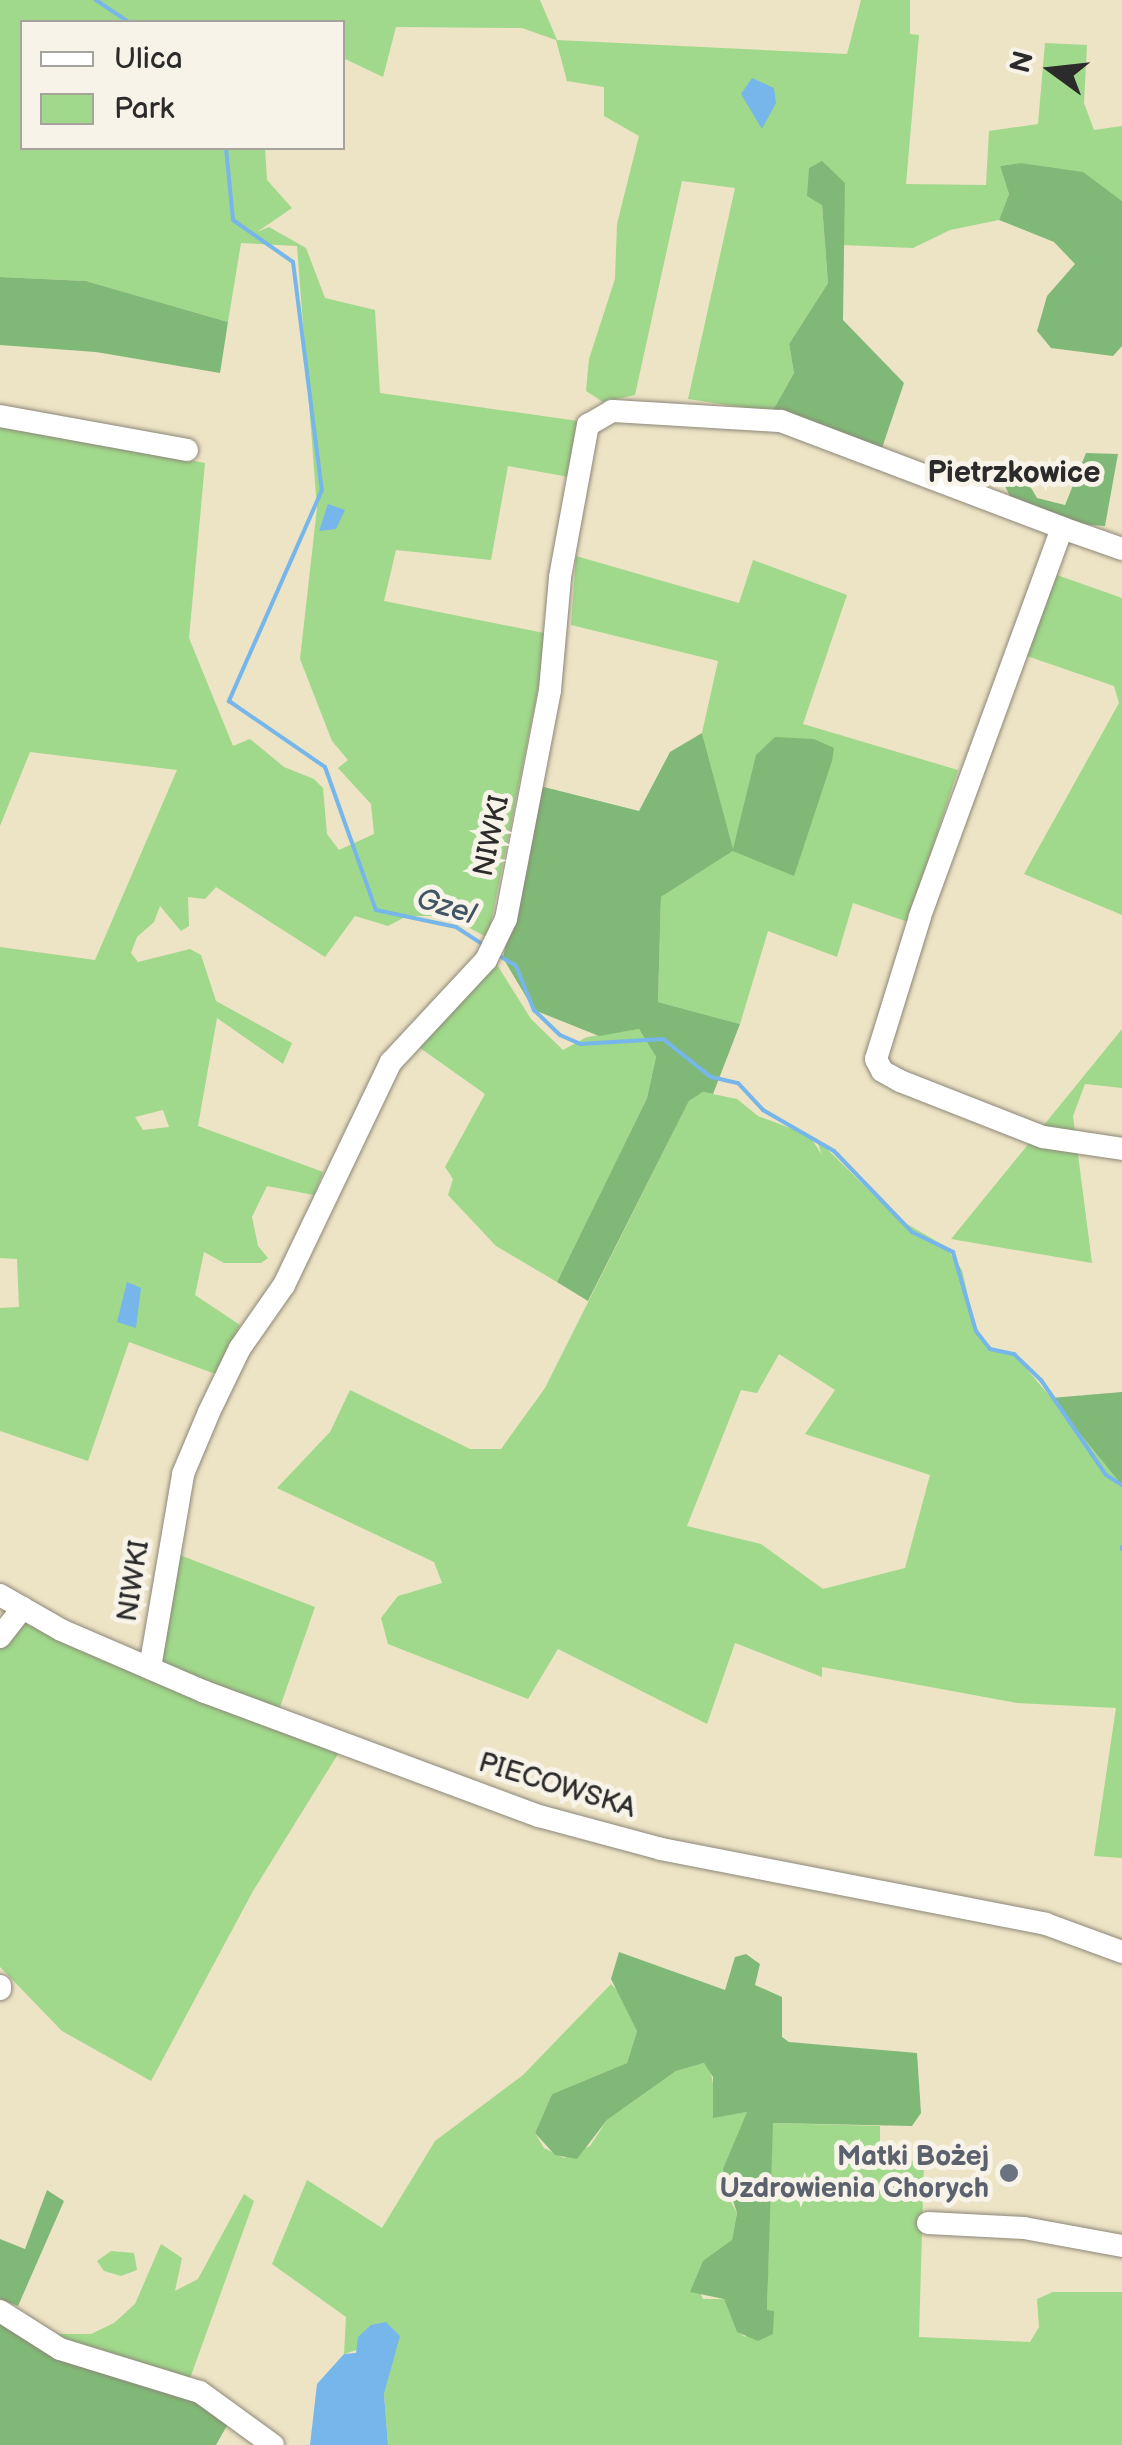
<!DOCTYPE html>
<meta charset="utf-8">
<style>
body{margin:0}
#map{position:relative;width:1122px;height:2445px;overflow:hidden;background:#ede3c5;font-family:"Balsamiq Sans",sans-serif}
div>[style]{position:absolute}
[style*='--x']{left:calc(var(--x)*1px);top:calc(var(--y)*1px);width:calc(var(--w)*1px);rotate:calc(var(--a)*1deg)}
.green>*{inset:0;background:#a0d98b}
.forest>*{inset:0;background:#80b977}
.water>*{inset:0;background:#76b6ea}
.stream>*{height:4px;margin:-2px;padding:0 2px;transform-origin:2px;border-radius:2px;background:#76b6ea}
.roads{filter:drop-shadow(0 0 2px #8c8778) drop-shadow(0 0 2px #8c8778)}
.minor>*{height:22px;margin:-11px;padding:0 11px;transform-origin:11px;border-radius:11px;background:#fff}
.dots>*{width:28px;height:28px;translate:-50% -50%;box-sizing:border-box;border:5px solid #f7f3e8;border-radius:50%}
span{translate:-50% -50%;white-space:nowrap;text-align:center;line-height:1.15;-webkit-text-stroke:10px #f7f3e8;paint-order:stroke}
.street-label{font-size:28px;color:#2b2b2b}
.worship-label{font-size:28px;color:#5b616d;font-weight:700}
.right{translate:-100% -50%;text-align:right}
.neighbourhood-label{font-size:30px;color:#2b2b2b;font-weight:700}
.water-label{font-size:30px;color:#425564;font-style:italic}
.legend{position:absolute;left:20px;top:20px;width:325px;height:130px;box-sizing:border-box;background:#f7f3e8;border:2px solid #a5a39c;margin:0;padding:12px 18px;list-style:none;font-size:30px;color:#2b2b2b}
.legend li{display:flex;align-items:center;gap:20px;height:50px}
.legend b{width:50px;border:2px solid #a5a39c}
.north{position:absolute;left:1002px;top:20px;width:100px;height:100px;-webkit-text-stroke:8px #f7f3e8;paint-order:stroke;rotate:285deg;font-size:28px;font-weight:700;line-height:40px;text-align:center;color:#2b2b2b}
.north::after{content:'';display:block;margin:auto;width:35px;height:45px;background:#2b2b2b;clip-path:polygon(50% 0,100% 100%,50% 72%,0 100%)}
</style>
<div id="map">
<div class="green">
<div style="clip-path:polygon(evenodd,0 0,540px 0,557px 40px,847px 54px,861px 0,910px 0,910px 34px,919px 35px,906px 184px,986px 185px,989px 131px,1038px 124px,1045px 43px,1087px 45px,1084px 103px,1094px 130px,1122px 126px,1122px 201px,1020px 163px,1000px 166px,1009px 194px,999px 220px,950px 230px,913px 248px,842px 245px,845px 183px,822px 205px,828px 283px,789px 344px,794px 373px,772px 412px,688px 399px,735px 188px,682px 181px,635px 395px,603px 402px,586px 391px,589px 359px,615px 279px,617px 224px,639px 136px,604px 116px,604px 87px,567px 81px,556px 40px,522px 28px,396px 27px,383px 77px,343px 58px,342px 22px,22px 22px,22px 148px,265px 148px,267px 180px,292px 208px,257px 232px,269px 227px,306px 248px,325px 298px,375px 310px,380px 393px,578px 421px,569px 477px,508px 466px,491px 560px,396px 550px,384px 601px,549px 634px,488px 938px,448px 916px,407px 916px,388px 926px,355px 916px,325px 957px,216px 887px,205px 899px,188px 897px,189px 926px,181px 931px,160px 906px,154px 922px,137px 937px,131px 953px,138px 962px,190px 949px,201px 955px,216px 1001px,292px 1043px,283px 1064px,217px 1018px,198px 1126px,323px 1172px,314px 1195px,267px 1186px,252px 1217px,258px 1246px,268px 1258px,261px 1263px,224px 1263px,204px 1252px,195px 1295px,240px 1325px,218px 1375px,129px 1342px,88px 1461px,0 1431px,0 1308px,19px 1307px,17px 1259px,0 1258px,0 947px,95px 960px,177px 770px,30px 752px,0 826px,0 423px,205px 463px,189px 638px,233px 746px,250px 739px,284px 767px,314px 779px,323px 788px,327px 834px,339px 850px,374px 834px,371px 804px,338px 768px,348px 760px,332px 741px,300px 659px,317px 508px,297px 246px,241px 243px,228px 322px,86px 281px,0 277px,0 0,163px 1110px,169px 1127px,143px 1130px,135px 1117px,163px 1110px)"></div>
<div style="clip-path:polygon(576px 556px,739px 603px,753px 560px,847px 595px,803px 724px,958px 770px,908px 922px,853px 903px,837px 957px,768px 931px,740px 1024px,658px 1002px,661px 897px,733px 851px,702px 733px,718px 661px,571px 625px)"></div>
<div style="clip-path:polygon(1057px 575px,1122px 598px,1122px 915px,1024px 874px,1119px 703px,1114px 686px,1024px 655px)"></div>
<div style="clip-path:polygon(496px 963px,531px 1019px,563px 1050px,587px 1037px,639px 1029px,656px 1057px,647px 1098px,557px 1282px,496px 1246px,448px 1195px,453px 1179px,445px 1167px,485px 1094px,413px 1043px)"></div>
<div style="clip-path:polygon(1122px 1029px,1122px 1088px,1085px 1084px,1073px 1116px,1092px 1263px,951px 1239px)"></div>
<div style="clip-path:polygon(evenodd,703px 1092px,737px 1099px,758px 1116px,809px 1135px,822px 1155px,816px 1138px,898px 1219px,945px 1246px,962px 1270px,976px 1331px,990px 1349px,1014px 1354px,1122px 1482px,1122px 1858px,1094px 1856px,1116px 1708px,1017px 1703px,822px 1667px,822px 1677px,735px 1643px,707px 1724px,558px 1649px,528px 1699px,388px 1644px,381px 1618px,398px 1596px,442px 1583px,434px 1562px,277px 1488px,330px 1432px,350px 1390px,470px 1449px,501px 1449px,545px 1388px,689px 1101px,703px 1092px,779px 1354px,835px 1390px,805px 1434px,930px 1475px,905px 1568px,823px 1589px,761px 1544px,687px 1526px,741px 1390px,757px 1393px,779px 1354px)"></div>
<div style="clip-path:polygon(177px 1554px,315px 1607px,280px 1707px,338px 1754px,253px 1891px,151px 2081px,62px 2031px,0 1967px,0 1638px,23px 1608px,151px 1656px)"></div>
<div style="clip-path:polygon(611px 1984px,627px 2001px,637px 2031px,627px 2063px,552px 2094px,535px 2133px,544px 2148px,564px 2158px,590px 2146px,607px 2120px,676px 2071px,704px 2063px,710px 2069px,720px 2116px,747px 2112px,723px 2187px,737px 2213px,732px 2240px,695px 2281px,703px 2299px,724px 2299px,737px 2331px,745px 2337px,767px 2310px,772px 2123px,880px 2126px,880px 2160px,924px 2161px,919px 2337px,1030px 2342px,1039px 2327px,1037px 2299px,1053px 2292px,1122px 2292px,1122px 2445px,388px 2445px,384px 2394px,399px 2336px,344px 2354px,346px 2317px,272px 2264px,307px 2180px,382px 2228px,435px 2141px,523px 2075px)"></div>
<div style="clip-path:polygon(244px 2194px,254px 2201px,184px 2395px,48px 2347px,60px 2334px,91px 2334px,114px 2323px,135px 2304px,161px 2244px,182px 2258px,175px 2291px,198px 2279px)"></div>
<div style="clip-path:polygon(111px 2251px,134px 2253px,137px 2270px,121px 2276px,104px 2271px,97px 2261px)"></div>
</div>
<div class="forest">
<div style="clip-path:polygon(822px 161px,845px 183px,843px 320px,904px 383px,881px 451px,772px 412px,794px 373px,789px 344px,828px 283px,822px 205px,807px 196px,809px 168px)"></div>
<div style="clip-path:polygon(1020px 163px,1083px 172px,1122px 201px,1122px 346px,1113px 356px,1051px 348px,1037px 331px,1047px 296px,1075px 264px,1054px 242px,999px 220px,1009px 194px,1000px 166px)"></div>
<div style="clip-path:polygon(0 277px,86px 281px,228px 322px,220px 373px,96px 352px,0 345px)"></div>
<div style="clip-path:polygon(1086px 453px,1118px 454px,1105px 526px,1063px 523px,1013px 503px,1005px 486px,1027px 481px,1037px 498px,1065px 505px)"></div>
<div style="clip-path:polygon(702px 733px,733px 849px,756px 755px,775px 737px,814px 739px,834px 748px,832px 761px,794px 876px,733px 851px,661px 897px,658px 1002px,740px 1024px,713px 1094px,703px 1092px,689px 1101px,588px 1301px,557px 1282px,647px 1098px,656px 1057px,639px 1029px,599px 1036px,534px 1010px,503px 958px,540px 786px,639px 811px,670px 752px)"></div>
<div style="clip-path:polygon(1122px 1392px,1122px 1485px,1051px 1398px)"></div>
<div style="clip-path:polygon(619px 1952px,725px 1990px,735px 1957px,746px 1954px,760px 1964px,755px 1985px,782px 1997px,782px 2037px,789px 2042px,917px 2053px,921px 2113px,912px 2126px,773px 2123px,767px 2310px,774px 2311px,773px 2334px,758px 2341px,737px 2332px,724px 2299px,690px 2292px,703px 2261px,732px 2240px,737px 2213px,723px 2169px,747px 2112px,713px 2118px,713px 2077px,704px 2063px,676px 2071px,607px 2120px,577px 2159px,555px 2155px,535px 2133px,552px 2094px,627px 2063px,637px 2031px,611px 1979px)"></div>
<div style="clip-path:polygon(47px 2190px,64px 2201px,18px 2306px,0 2299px,0 2239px,25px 2249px)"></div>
<div style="clip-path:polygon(0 2318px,198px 2400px,229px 2422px,216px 2445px,0 2445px)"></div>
</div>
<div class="water">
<div style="clip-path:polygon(752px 78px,774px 88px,776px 103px,762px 129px,741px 94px)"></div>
<div style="clip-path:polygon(328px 504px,345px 510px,336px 529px,319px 531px)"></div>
<div style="clip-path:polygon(127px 1282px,141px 1288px,136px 1328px,117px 1322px)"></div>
<div style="clip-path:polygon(386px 2322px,400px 2336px,384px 2394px,388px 2445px,310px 2445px,317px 2384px,344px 2354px,356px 2353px,358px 2337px,371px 2325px)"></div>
</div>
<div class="stream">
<div style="--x:96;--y:0;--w:40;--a:34"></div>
<div style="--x:226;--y:148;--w:72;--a:84.4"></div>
<div style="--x:233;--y:220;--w:73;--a:35"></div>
<div style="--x:293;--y:262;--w:230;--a:82.8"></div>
<div style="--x:322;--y:490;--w:231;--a:113.8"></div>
<div style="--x:229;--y:701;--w:116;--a:34.5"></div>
<div style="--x:325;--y:767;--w:152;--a:70.4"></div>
<div style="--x:376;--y:910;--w:82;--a:12"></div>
<div style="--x:456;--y:927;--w:31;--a:33"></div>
<div style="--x:498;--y:955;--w:21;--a:31"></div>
<div style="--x:516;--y:966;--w:48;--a:67.8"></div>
<div style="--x:534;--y:1010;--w:36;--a:44"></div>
<div style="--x:560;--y:1035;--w:22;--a:24"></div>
<div style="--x:580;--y:1044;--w:83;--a:-3.4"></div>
<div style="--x:663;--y:1039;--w:61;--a:38.4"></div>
<div style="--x:711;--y:1077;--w:28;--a:13"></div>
<div style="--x:738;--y:1083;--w:37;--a:47"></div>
<div style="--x:763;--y:1110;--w:82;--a:30"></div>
<div style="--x:834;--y:1151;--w:112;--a:46.1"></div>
<div style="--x:912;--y:1232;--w:46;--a:26"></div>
<div style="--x:953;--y:1252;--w:82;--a:73.8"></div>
<div style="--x:976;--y:1331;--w:23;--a:52"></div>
<div style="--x:990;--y:1349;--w:25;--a:12"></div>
<div style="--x:1014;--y:1354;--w:37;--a:44"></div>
<div style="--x:1041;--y:1380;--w:115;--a:55.6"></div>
<div style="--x:1106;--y:1475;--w:19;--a:32"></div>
<div style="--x:1122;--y:1547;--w:2;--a:90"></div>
</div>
<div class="roads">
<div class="minor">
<div style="--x:0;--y:416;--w:190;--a:10.3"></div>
<div style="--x:1122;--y:549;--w:64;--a:-160.7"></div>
<div style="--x:1062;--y:528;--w:414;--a:110.1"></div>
<div style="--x:920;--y:917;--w:149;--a:107.2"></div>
<div style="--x:876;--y:1059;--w:13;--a:63"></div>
<div style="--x:882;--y:1071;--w:21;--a:29"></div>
<div style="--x:900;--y:1081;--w:154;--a:21.4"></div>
<div style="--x:1043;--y:1137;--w:80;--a:8.6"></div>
<div style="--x:0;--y:1595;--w:70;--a:29.8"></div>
<div style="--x:61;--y:1630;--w:157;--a:23.3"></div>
<div style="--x:205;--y:1692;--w:356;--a:20.4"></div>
<div style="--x:539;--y:1816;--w:126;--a:15.1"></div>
<div style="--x:661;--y:1849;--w:392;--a:11"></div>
<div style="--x:1046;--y:1924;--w:81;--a:20.2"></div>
<div style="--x:0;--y:1637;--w:37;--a:-52"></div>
<div style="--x:150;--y:1668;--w:197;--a:-80.3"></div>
<div style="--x:183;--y:1474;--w:67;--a:-67.2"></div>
<div style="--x:209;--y:1412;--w:71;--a:-64.2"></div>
<div style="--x:240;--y:1348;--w:77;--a:-55.1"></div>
<div style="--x:284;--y:1285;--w:247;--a:-64.4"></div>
<div style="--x:391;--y:1062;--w:139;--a:-47"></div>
<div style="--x:486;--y:960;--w:46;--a:-64"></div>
<div style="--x:506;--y:919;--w:233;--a:-79.1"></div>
<div style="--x:550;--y:690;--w:113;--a:-84.9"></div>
<div style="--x:560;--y:577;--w:155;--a:-79.6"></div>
<div style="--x:588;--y:425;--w:28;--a:-30"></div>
<div style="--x:612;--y:411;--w:169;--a:3.4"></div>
<div style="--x:781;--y:421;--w:301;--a:20.8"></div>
<div style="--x:0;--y:1986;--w:3;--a:90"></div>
<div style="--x:928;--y:2223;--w:96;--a:3"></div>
<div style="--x:1024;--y:2228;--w:100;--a:10.4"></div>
<div style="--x:0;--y:2311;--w:71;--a:32.3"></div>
<div style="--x:60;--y:2349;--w:146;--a:17.1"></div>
<div style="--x:200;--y:2392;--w:90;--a:36"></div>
</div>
</div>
<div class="dots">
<div style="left:1009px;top:2173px;background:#6b7280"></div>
</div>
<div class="street-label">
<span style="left:492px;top:836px;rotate:-78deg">NIWKI</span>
<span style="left:134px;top:1581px;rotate:-81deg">NIWKI</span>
<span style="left:557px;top:1786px;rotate:17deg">PIECOWSKA</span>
</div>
<div class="worship-label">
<span class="right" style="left:989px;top:2173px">Matki Bożej<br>Uzdrowienia Chorych</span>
</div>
<div class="neighbourhood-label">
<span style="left:1014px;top:473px">Pietrzkowice</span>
</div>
<div class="water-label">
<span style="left:446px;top:907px;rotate:17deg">Gzel</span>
</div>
<ul class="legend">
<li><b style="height:12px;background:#fff"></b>Ulica</li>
<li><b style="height:28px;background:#a0d98b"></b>Park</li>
</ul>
<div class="north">N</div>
</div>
